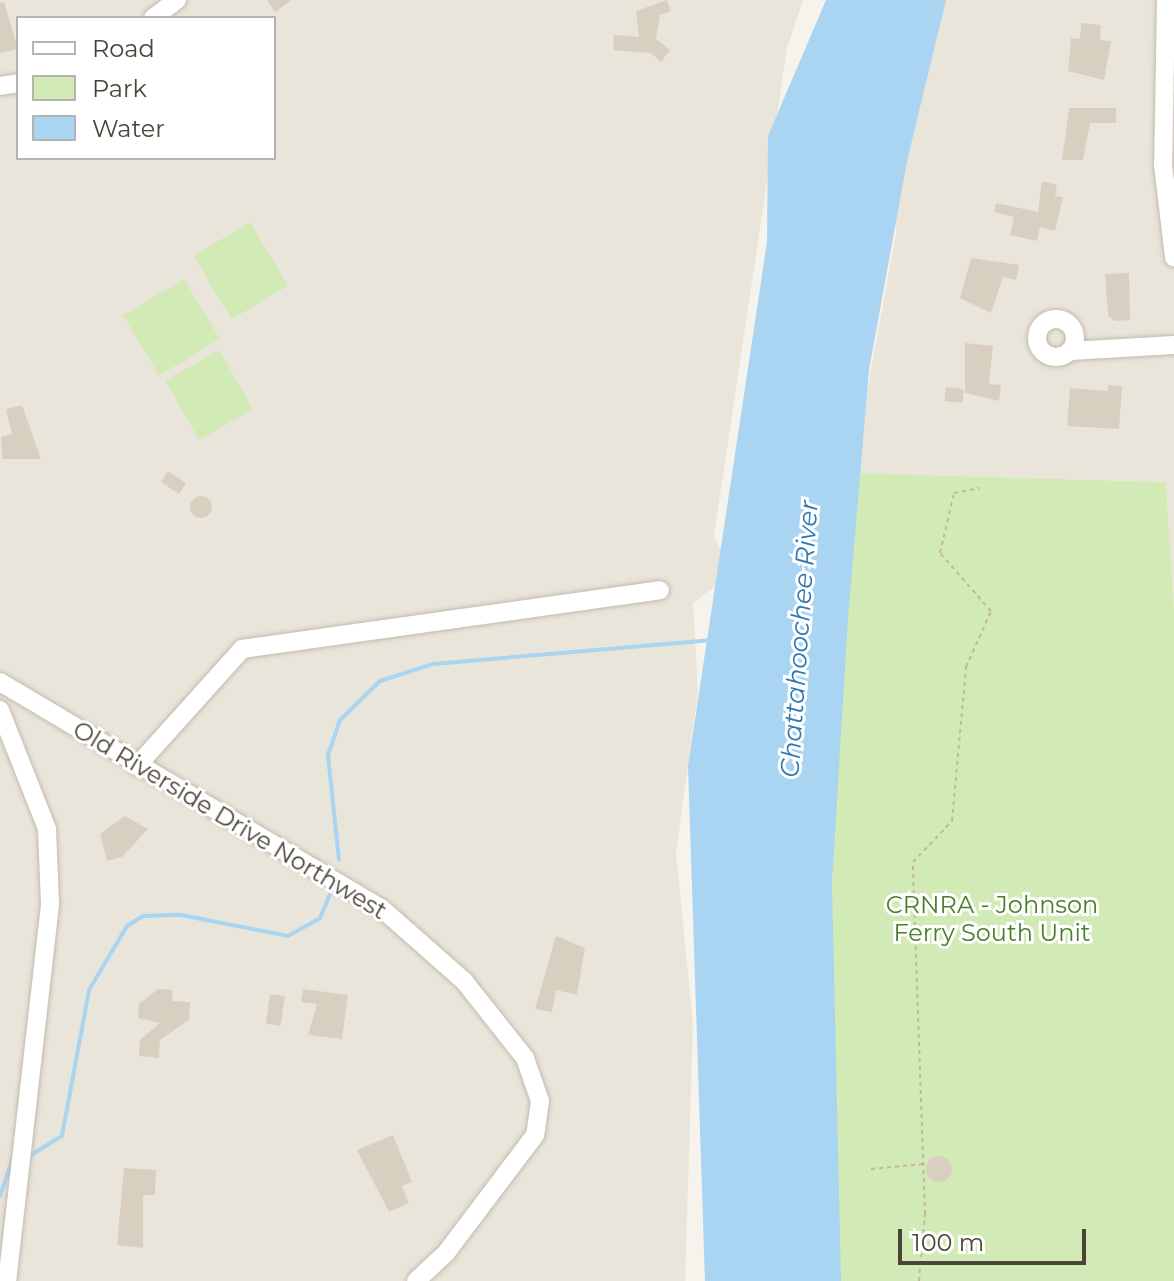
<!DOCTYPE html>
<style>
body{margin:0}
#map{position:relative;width:1174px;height:1281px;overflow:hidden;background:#f6f3ec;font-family:Montserrat,sans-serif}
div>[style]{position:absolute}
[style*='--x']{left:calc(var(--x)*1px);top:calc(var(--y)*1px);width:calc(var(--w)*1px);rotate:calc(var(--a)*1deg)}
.residential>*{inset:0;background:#eae5da}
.green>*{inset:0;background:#d2eab5;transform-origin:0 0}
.water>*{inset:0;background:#a9d4f2}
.stream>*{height:4px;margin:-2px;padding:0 2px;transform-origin:2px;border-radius:2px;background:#a9d4f2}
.building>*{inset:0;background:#d8cfc1;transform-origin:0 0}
.round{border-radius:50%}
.path>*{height:2px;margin-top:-1px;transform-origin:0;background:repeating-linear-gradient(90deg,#c4b79f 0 4px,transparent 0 8px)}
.roads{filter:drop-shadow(0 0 2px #c2bbae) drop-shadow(0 0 2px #c2bbae)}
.minor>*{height:18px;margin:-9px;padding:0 9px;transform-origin:9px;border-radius:9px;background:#fff}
.minor>.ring{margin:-9px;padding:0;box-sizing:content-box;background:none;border:18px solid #fff;border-radius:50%}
span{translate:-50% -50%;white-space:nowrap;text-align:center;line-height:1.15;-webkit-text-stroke:6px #fff;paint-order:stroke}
.street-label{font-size:24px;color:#4b4439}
.park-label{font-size:24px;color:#4a7f2a}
.water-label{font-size:26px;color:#2e7ab2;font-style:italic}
.legend{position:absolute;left:16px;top:16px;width:260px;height:144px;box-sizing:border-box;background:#fff;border:2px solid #b7b4b0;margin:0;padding:10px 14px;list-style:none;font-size:24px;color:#4b4439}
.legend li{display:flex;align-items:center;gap:16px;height:40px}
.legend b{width:40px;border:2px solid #b7b4b0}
.scale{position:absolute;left:898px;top:1229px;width:188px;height:36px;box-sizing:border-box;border:4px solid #4b4439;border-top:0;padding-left:10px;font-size:24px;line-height:28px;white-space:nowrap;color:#4b4439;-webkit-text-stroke:6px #fff;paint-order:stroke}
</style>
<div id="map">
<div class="residential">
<div style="clip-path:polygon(evenodd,0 0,803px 0,787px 48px,714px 536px,732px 573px,693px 603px,698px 692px,676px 853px,693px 1025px,685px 1281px,0 1281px,0 0,18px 18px,274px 18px,274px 158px,18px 158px,18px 18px)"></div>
<div style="clip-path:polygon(941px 0,1174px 0,1174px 612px,1166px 482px,852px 473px,896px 233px,891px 145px)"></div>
</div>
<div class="green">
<div style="left:250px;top:222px;width:74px;height:66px;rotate:59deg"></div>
<div style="left:184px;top:279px;width:70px;height:71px;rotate:59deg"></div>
<div style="left:219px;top:350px;width:68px;height:62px;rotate:60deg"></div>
<div style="clip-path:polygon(852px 473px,1166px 482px,1174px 612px,1174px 1281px,813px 1281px)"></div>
</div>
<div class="water">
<div style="clip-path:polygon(826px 0,946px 0,907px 161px,869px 370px,848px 618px,832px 884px,841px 1281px,705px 1281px,688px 766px,767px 242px,768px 136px)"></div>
</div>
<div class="stream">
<div style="--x:339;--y:860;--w:106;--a:-96"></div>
<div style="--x:328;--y:755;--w:37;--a:-71"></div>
<div style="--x:340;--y:720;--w:56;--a:-44.3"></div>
<div style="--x:380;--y:681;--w:56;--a:-17.8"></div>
<div style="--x:433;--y:664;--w:281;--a:-4.9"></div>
<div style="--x:28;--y:1157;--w:40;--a:-32"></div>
<div style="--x:62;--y:1136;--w:148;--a:-79.5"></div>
<div style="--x:89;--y:990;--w:74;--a:-59.3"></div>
<div style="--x:127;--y:926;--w:19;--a:-32"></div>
<div style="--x:143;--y:916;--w:38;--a:-2"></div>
<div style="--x:181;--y:915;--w:109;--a:11.1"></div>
<div style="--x:288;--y:936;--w:37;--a:-29"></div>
<div style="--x:320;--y:918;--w:30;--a:-67"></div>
<div style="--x:0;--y:1196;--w:37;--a:-71"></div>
</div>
<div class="building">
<div style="clip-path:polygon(267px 0,292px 0,275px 12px)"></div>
<div style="clip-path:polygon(667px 0,671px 11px,660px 15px,656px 39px,670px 50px,661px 62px,651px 53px,613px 50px,614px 35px,639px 37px,636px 11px)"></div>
<div style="clip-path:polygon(4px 2px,18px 49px,0 53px,0 3px)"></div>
<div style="clip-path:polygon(1081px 23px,1101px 25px,1100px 40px,1111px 41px,1104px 80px,1068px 71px,1071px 38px,1080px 39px)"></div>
<div style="clip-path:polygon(1069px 108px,1116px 108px,1116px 123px,1090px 123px,1083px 160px,1062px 160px)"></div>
<div style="clip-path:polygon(1042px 181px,1057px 185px,1055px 196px,1063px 197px,1055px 231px,1040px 227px,1037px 241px,1010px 235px,1014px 217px,994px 212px,996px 203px,1038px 212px)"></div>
<div style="clip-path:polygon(971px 258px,1019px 265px,1016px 280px,1003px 277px,991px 313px,960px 298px)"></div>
<div style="clip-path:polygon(1129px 273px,1130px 320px,1115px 321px,1108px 316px,1105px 274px)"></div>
<div style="clip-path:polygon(965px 343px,993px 346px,989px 384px,1001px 385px,999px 401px,965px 393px)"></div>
<div style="clip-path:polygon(1108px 385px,1122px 386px,1119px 429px,1067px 426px,1070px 388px,1108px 391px)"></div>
<div style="left:946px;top:387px;width:18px;height:14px;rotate:6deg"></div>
<div style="clip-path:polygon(22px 405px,41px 459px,2px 459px,1px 437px,12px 434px,6px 409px)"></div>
<div style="left:168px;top:471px;width:22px;height:13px;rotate:34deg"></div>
<div class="round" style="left:190px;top:496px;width:22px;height:22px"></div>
<div style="clip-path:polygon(125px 816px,148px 829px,122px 857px,107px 861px,100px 834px)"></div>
<div style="clip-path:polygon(556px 936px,585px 948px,577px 995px,556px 990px,552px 1012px,535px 1009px)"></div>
<div style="clip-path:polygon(158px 989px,173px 990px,172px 1001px,190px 1002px,189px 1020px,160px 1040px,159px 1058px,139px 1056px,140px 1040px,160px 1023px,138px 1018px,139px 1004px)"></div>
<div style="clip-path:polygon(303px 989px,348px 995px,342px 1039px,308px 1035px,317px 1004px,301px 1002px)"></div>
<div style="left:270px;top:994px;width:15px;height:30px;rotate:8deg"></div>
<div style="clip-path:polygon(393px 1135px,412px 1182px,402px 1186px,409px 1203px,389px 1212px,357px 1150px)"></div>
<div class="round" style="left:926px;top:1156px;width:26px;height:26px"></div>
<div style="clip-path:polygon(124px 1168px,156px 1170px,155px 1195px,143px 1195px,143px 1248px,117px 1245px)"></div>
</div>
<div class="path">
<div style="--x:871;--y:1169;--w:52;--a:-5.5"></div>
<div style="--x:919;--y:1281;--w:67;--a:-84.9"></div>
<div style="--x:925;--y:1214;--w:352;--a:-92"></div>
<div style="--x:913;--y:862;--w:57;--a:-46.4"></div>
<div style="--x:952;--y:821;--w:155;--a:-84.8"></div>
<div style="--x:966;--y:667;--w:61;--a:-65.9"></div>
<div style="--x:991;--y:611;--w:77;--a:-131.3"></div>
<div style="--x:940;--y:553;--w:62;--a:-76.9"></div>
<div style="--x:954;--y:493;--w:26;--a:-11"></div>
</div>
<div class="roads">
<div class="minor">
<div style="--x:1166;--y:0;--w:165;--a:91"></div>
<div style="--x:1163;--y:165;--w:93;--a:83.2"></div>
<div style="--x:153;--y:18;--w:30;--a:-37"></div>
<div style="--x:0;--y:86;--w:18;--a:-9"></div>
<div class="ring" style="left:1037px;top:319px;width:20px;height:20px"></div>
<div style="--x:1070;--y:351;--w:104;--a:-3.3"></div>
<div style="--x:0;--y:682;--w:443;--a:30.7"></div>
<div style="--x:381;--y:908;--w:111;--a:41.3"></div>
<div style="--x:464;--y:981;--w:98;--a:51.6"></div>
<div style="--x:525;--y:1058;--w:46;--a:70.8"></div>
<div style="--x:540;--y:1101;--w:34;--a:98"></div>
<div style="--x:535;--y:1135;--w:148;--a:127"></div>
<div style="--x:446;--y:1253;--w:41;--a:137"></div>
<div style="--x:0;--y:710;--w:128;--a:68.4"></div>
<div style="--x:47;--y:829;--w:76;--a:87.7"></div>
<div style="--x:50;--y:905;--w:378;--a:96.5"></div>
<div style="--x:137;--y:766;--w:157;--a:-48.1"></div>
<div style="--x:242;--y:649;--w:422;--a:-8"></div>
</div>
</div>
<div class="street-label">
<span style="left:230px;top:820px;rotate:31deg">Old Riverside Drive Northwest</span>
</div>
<div class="park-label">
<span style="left:992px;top:919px">CRNRA - Johnson<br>Ferry South Unit</span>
</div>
<div class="water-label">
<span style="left:800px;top:639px;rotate:-86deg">Chattahoochee River</span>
</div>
<ul class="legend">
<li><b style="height:10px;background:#fff"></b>Road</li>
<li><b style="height:22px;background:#d2eab5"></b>Park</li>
<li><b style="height:22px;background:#a9d4f2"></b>Water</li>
</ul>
<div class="scale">100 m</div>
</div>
